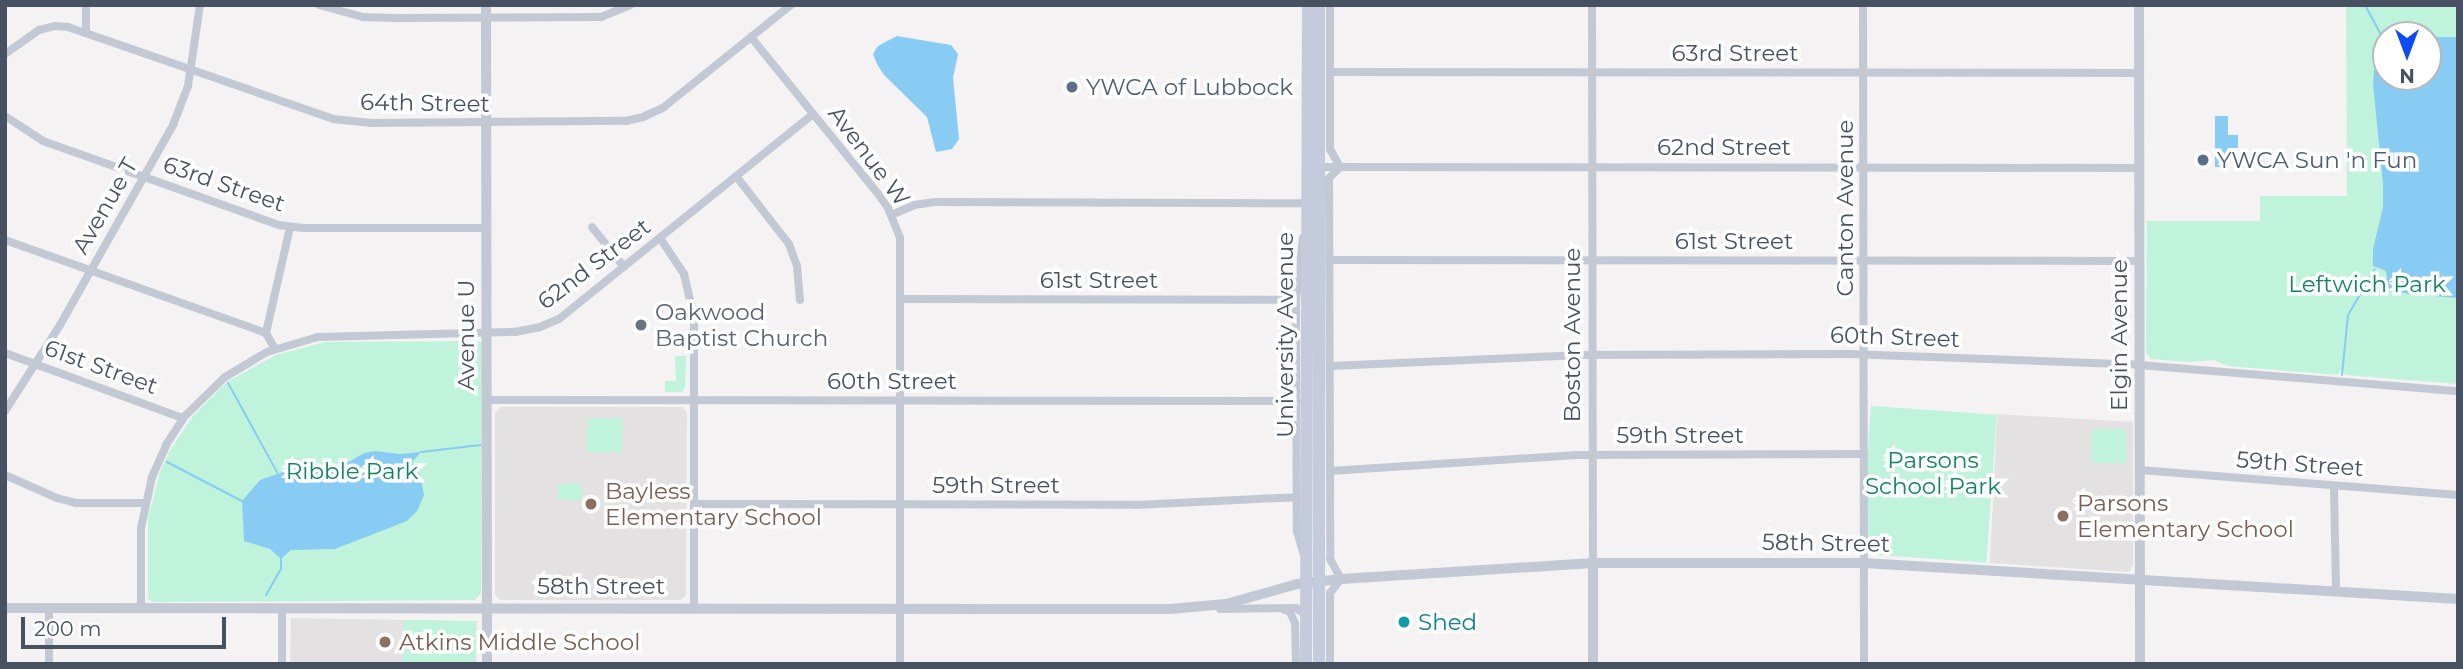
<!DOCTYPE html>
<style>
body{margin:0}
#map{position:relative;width:2463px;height:669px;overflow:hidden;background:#f4f2f2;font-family:Montserrat,sans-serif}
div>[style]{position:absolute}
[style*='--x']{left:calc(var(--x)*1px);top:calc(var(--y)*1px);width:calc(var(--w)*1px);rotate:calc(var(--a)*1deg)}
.education>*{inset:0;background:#e3e1e1;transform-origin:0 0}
.green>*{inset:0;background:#bff3dc;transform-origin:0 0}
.water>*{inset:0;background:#89ccf3}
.stream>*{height:2px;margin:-1px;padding:0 1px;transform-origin:1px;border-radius:1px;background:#89ccf3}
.minor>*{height:8px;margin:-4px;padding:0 4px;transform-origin:4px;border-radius:4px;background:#c2c9d4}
.tertiary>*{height:10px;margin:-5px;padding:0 5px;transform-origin:5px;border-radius:5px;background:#c2c9d4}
.secondary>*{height:12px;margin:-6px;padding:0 6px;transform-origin:6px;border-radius:6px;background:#c4cbdc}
.dots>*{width:19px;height:19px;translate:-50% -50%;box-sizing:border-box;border:4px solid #fff;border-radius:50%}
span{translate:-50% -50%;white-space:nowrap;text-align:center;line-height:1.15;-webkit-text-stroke:7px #fff;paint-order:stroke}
.street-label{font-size:23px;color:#485162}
.service-label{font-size:23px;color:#4e5e75}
.left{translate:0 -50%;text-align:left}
.park-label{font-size:23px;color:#11855e}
.worship-label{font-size:23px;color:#5b616d}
.education-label{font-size:23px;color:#785e54}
.culture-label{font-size:23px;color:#0d838f}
.frame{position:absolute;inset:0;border:7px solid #485162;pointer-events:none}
.north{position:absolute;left:2372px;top:21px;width:70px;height:70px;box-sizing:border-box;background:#fff;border:2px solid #b6b9c0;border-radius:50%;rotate:180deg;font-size:19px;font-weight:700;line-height:28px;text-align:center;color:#485162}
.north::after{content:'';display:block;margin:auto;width:24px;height:32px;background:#0d4cf4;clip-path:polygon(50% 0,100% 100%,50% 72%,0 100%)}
.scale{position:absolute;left:21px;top:617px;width:205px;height:32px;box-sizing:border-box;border:4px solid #485162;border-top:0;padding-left:9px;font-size:21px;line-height:24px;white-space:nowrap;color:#485162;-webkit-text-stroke:5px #fff;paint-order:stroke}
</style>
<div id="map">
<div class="education">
<div style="clip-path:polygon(500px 407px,682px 407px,687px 412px,686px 595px,681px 600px,500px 600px,495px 594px,495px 414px)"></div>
<div style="clip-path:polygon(1997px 414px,2133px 422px,2133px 565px,2128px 572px,1990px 563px)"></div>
<div style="left:291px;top:618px;width:186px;height:46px;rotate:1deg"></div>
</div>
<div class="green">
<div style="clip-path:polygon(evenodd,2346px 5px,2458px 5px,2458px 384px,2346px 375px,2341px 370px,2338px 375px,2228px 366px,2214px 360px,2189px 362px,2151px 359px,2146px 352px,2147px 221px,2260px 221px,2260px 196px,2347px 196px,2346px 5px,2386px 35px,2428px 35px,2428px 77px,2386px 77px,2386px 35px)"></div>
<div style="clip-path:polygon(479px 341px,482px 344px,481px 593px,475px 600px,154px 602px,148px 599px,148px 518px,160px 472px,169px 452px,193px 416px,227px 382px,276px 355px,325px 342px)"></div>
<div style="clip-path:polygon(675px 356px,686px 356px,685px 387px,682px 392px,665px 392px,665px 381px,676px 381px)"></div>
<div style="left:1871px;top:406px;width:126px;height:148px;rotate:4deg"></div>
<div style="left:587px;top:418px;width:35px;height:34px"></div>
<div style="left:2092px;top:429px;width:34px;height:34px"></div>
<div style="clip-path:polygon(575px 483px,582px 488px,582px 500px,558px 499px,558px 485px)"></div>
<div style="left:404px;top:620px;width:72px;height:44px;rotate:1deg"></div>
</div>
<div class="water">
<div style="clip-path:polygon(897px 36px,951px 45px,958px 54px,953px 78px,959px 139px,952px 149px,936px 152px,927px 117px,884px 75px,877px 64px,873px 54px,878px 46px)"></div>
<div style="clip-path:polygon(2428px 37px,2458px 37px,2458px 298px,2408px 294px,2379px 285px,2387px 278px,2386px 271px,2373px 266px,2373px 249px,2383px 207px,2383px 184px,2373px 84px,2374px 70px,2386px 51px,2386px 77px,2428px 77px)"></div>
<div style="clip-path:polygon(2215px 116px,2228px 116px,2228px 135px,2238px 135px,2238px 148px,2228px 148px,2228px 167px,2215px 167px)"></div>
<div style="clip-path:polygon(375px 451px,400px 454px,421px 452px,412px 462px,420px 475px,424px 495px,417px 511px,407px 521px,335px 549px,291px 550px,281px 559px,270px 549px,244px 541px,242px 501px,260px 480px,298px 467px,337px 469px,364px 453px)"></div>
</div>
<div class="stream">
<div style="--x:2365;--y:5;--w:44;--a:61.7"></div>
<div style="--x:2342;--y:375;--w:60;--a:-84.3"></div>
<div style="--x:2348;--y:315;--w:53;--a:-59.6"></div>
<div style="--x:228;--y:383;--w:102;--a:61.2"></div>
<div style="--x:421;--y:452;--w:60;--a:-6.7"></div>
<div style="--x:167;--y:462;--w:85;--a:27.5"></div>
<div style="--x:266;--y:595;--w:30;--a:-60"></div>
<div style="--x:281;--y:569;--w:10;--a:-90"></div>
</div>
<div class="minor">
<div style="--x:86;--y:5;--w:28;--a:90"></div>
<div style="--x:319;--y:5;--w:46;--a:15.3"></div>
<div style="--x:363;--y:17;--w:38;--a:2"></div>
<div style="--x:401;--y:18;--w:200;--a:-0.3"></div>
<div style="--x:601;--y:17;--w:32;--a:-22"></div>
<div style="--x:1330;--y:5;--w:144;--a:90"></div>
<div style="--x:1330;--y:149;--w:21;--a:61"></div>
<div style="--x:1340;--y:167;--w:16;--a:135"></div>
<div style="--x:1329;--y:178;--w:381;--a:89.8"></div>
<div style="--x:1330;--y:559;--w:23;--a:61"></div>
<div style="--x:1341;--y:579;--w:18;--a:128"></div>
<div style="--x:1330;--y:593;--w:71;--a:90"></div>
<div style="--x:1592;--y:5;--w:558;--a:89.9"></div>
<div style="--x:1863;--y:5;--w:659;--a:89.91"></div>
<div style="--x:751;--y:37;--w:202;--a:51"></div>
<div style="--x:878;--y:194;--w:17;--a:54"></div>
<div style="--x:888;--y:208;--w:32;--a:68"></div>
<div style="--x:900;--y:238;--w:426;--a:90"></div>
<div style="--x:5;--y:54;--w:42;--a:-35.2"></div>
<div style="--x:39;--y:30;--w:16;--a:-14"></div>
<div style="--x:55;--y:26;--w:13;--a:4"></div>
<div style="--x:68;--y:27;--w:281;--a:19.1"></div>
<div style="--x:333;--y:119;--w:39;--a:6"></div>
<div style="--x:372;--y:123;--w:254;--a:-0.5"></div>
<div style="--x:626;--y:121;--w:17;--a:-13"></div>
<div style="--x:643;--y:117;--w:23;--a:-25"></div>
<div style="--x:664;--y:107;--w:163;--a:-38.8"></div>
<div style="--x:1330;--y:72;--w:810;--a:0.07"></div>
<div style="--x:5;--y:116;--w:45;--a:33.3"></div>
<div style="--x:43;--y:141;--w:251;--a:19.6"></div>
<div style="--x:279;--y:225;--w:24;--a:7"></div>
<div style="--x:303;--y:228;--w:184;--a:0"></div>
<div style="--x:1317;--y:167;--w:823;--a:0.07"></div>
<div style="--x:736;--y:176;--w:86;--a:52.1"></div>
<div style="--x:789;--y:244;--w:23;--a:70"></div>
<div style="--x:797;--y:266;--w:34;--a:85"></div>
<div style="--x:891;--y:215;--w:25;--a:-23"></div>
<div style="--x:914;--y:205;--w:21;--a:-8"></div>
<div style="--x:935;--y:202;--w:374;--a:0.2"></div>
<div style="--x:592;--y:227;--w:51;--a:51.3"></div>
<div style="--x:660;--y:238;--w:43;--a:56.3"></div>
<div style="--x:684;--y:274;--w:44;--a:76.9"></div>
<div style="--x:694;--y:317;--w:291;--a:90"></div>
<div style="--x:1303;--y:238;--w:62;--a:96.4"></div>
<div style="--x:1296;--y:300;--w:231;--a:89.8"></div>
<div style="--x:1297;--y:531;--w:25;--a:74"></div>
<div style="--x:5;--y:240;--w:277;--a:19.6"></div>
<div style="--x:266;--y:333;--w:18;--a:61"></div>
<div style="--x:1329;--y:260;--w:811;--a:0.07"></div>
<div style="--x:901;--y:299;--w:395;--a:0.1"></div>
<div style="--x:266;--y:333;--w:109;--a:-77.2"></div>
<div style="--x:5;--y:353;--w:189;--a:20.1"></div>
<div style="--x:1330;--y:366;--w:254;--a:-2.5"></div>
<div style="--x:1584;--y:355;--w:264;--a:-0.2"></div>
<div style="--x:1848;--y:354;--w:279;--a:2.1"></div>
<div style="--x:2127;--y:364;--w:332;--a:4.7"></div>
<div style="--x:487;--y:400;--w:810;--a:0.07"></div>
<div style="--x:5;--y:411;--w:102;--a:-57.4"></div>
<div style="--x:60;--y:325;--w:230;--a:-60.5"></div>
<div style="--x:173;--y:125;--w:42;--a:-69"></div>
<div style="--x:188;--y:86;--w:82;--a:-81.6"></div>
<div style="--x:2140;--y:470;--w:319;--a:4.5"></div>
<div style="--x:1330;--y:471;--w:248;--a:-3.7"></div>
<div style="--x:1577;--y:455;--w:287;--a:-0.2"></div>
<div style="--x:5;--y:475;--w:57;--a:23.9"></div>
<div style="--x:57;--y:498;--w:20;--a:15"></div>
<div style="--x:76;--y:503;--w:69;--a:0"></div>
<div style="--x:2334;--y:486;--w:105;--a:88.9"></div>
<div style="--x:694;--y:504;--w:442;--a:0.1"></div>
<div style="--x:1136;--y:505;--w:161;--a:-2.8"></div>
<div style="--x:141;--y:608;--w:80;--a:-90"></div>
<div style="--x:141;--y:528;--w:52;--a:-77.8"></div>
<div style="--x:152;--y:477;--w:35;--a:-66"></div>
<div style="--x:166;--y:445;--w:35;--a:-57"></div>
<div style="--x:185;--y:416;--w:56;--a:-44.3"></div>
<div style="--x:225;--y:377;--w:49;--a:-30.8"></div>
<div style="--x:267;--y:352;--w:53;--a:-16.4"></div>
<div style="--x:318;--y:337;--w:197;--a:-1.5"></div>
<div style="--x:515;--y:332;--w:25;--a:-11"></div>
<div style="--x:540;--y:327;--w:21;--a:-23"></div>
<div style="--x:559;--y:319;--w:326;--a:-38.9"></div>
<div style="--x:1220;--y:609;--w:76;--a:-0.8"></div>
<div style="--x:1296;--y:608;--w:12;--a:35"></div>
<div style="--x:1283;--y:609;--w:8;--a:23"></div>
<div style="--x:1290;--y:612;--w:12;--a:66"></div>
<div style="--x:1295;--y:623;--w:41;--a:88.6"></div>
<div style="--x:49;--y:664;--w:56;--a:-90"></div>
<div style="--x:282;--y:664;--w:56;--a:-90"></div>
</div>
<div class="tertiary">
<div style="--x:486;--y:5;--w:659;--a:89.91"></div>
<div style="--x:2139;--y:5;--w:659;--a:89.91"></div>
<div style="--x:1593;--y:563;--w:101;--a:90"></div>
<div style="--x:5;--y:608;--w:1165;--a:0.05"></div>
<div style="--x:1170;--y:609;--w:56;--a:-5.1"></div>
<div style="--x:1226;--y:604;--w:74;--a:-15.7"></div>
<div style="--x:1297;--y:584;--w:44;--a:-6.5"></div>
<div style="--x:1341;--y:579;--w:253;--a:-3.6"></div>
<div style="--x:1593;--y:563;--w:271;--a:0"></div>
<div style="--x:1864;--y:563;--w:595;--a:3.47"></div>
</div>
<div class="secondary">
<div style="--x:1319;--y:5;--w:659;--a:90"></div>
<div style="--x:1306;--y:664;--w:659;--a:-89.83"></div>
</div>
<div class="dots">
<div style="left:1072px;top:87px;background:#5c6f8a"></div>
<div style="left:2203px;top:160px;background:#5c6f8a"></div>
<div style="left:641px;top:325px;background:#6b7280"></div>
<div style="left:591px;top:504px;background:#8d6e63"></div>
<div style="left:2063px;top:516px;background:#8d6e63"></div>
<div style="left:1404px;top:622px;background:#0f9aa8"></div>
<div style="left:385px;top:642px;background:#8d6e63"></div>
</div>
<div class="street-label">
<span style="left:1735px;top:53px">63rd Street</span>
<span style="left:425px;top:103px;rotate:1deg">64th Street</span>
<span style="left:1724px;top:147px">62nd Street</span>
<span style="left:869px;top:156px;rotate:53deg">Avenue W</span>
<span style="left:224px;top:184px;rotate:19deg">63rd Street</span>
<span style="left:105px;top:206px;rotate:-60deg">Avenue T</span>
<span style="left:1845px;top:208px;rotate:-90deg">Canton Avenue</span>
<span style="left:1734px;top:241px">61st Street</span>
<span style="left:594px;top:264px;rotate:-37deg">62nd Street</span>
<span style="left:1099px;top:280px">61st Street</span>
<span style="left:466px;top:335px;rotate:-90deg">Avenue U</span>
<span style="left:1285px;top:335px;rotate:-90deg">University Avenue</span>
<span style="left:1572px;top:335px;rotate:-90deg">Boston Avenue</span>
<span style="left:2119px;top:335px;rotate:-90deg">Elgin Avenue</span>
<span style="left:1895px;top:337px;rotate:2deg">60th Street</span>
<span style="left:101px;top:367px;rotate:20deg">61st Street</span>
<span style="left:892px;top:381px">60th Street</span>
<span style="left:1680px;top:435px">59th Street</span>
<span style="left:2300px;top:464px;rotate:4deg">59th Street</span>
<span style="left:996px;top:485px">59th Street</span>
<span style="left:1826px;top:543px;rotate:1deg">58th Street</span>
<span style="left:601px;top:586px">58th Street</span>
</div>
<div class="service-label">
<span class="left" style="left:1086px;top:87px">YWCA of Lubbock</span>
<span class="left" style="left:2217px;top:160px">YWCA Sun 'n Fun</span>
</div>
<div class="park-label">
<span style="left:2367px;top:284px">Leftwich Park</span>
<span style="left:1933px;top:473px">Parsons<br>School Park</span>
<span style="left:352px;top:471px">Ribble Park</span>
</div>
<div class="worship-label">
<span class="left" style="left:655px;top:325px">Oakwood<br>Baptist Church</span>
</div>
<div class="education-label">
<span class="left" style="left:605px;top:504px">Bayless<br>Elementary School</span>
<span class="left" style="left:2077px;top:516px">Parsons<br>Elementary School</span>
<span class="left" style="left:399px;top:642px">Atkins Middle School</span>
</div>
<div class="culture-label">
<span class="left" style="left:1418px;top:622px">Shed</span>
</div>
<div class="frame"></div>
<div class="north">N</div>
<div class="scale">200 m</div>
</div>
